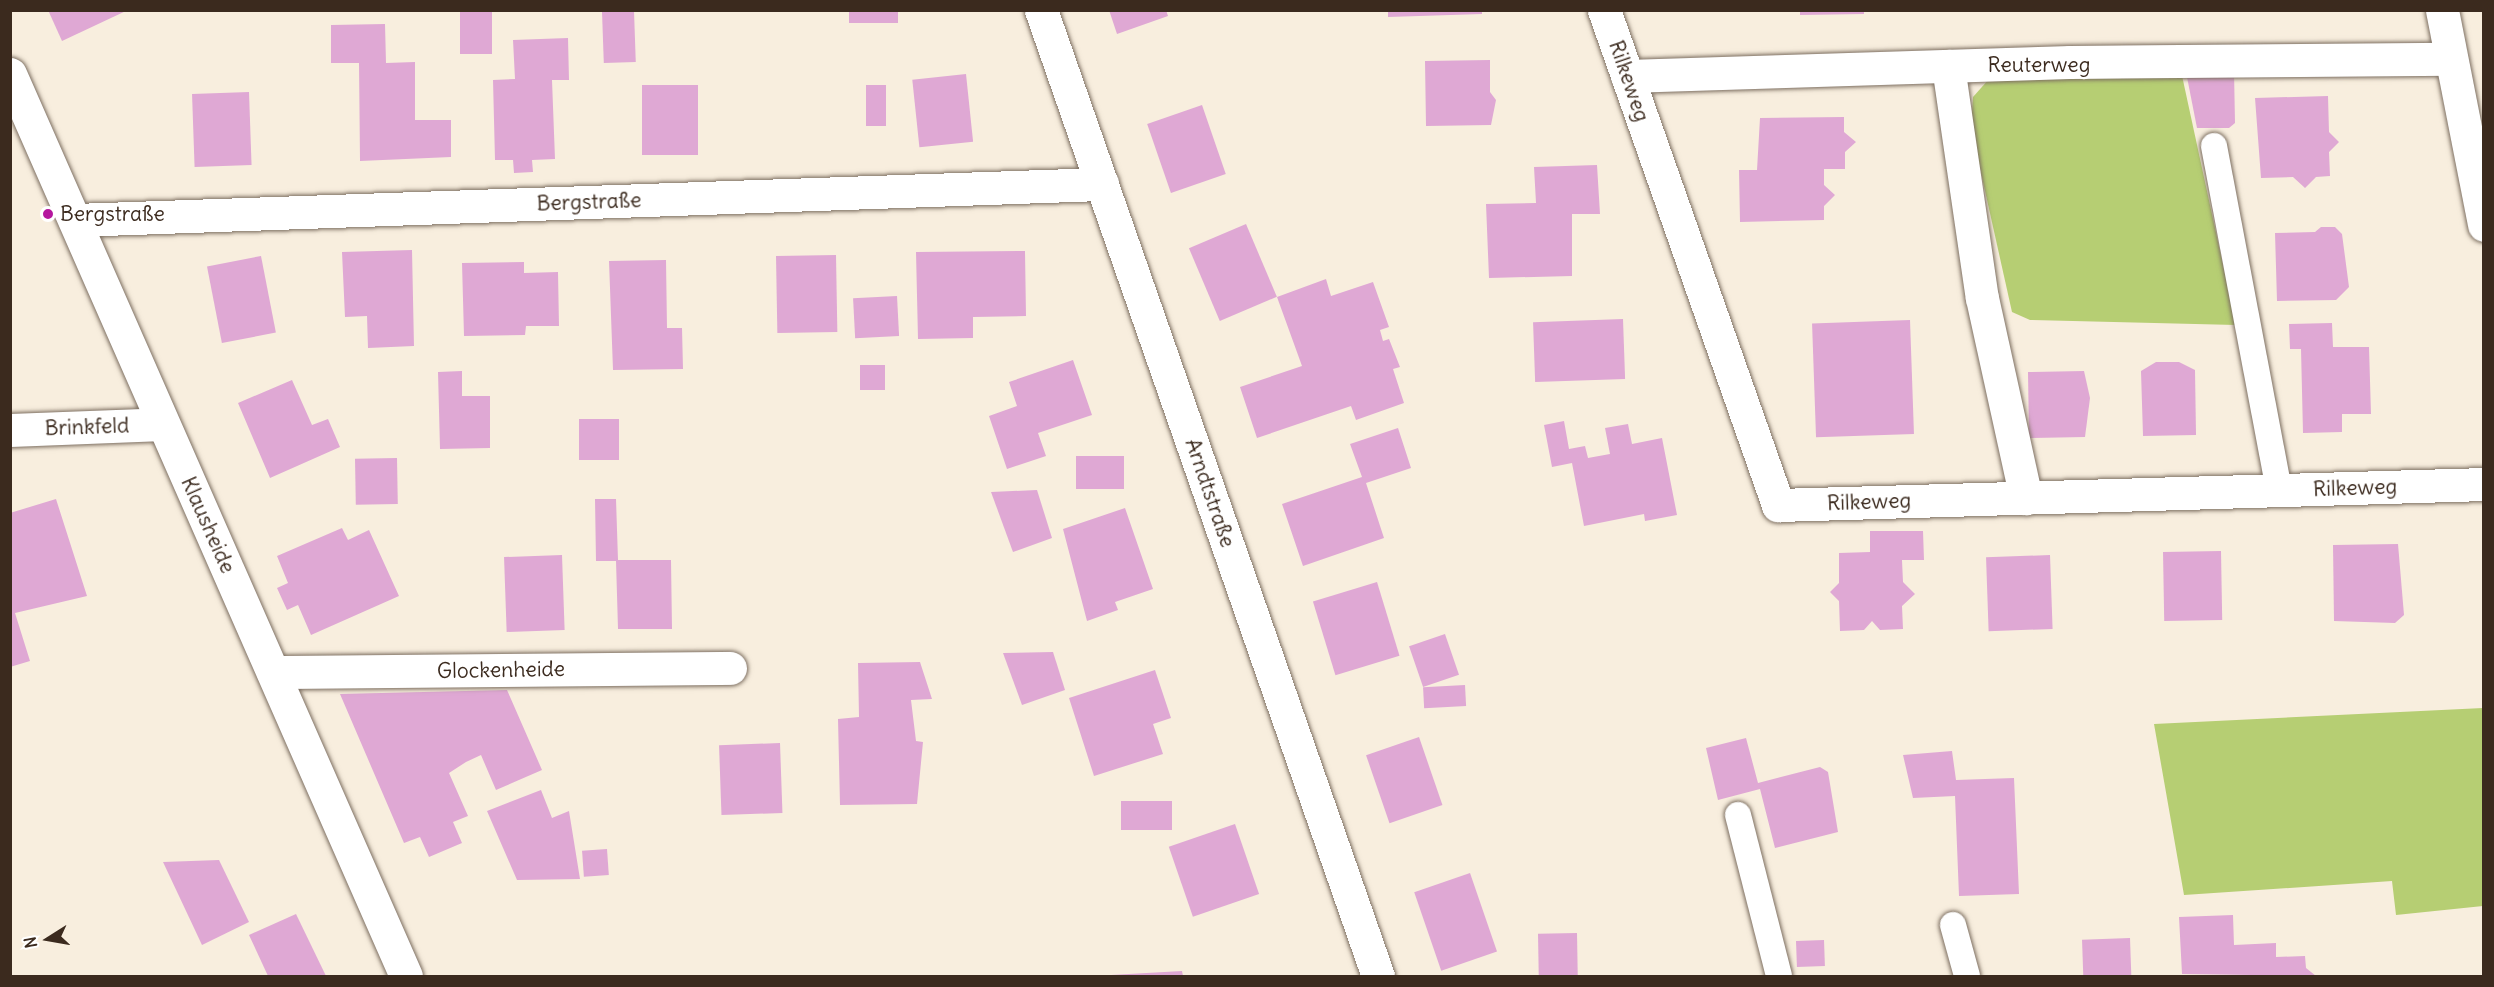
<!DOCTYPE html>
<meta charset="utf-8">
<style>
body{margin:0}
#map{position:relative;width:2494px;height:987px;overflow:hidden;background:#f8eede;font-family:Delius,sans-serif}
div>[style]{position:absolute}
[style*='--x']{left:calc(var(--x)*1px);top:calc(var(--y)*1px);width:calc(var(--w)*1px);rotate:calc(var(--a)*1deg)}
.green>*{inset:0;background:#b6ce73}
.building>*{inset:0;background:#dfa8d4;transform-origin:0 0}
.roads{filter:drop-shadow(0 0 2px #7d6f61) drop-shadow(0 0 2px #7d6f61)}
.service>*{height:26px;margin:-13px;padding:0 13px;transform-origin:13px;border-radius:13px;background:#fff}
.minor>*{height:33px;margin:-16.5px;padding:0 16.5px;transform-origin:16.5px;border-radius:16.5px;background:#fff}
.dots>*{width:16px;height:16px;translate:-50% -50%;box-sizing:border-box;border:3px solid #fff;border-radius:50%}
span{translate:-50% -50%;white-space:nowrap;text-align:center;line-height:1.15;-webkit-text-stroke:4.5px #fff;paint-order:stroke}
.street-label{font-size:21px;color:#3b2a1e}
.poi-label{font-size:21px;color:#3b2a1e}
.left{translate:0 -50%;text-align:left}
.frame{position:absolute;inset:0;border:12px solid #3b2a1e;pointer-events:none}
.north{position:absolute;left:18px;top:909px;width:60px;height:60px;-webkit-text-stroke:4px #fff;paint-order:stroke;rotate:259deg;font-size:16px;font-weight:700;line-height:24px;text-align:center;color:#3b2a1e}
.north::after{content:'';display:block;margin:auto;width:21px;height:27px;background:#3b2a1e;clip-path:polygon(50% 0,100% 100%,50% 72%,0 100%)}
</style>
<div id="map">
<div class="green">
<div style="clip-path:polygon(2181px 71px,2236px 325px,2030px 320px,2012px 312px,1971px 128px,1973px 97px,1989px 79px)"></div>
<div style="clip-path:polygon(2483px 708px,2483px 906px,2396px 915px,2392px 881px,2184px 895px,2154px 724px)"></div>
</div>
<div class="building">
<div style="clip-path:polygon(48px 10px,128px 10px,62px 41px)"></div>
<div style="left:460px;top:10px;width:32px;height:44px"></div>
<div style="left:849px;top:10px;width:49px;height:13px"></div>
<div style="clip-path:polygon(1109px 10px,1166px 10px,1168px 16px,1117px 34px)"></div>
<div style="clip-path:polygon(1388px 10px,1482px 10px,1482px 14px,1388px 17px)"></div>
<div style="clip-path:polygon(1800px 10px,1864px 10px,1864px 14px,1800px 15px)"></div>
<div style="left:634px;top:11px;width:51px;height:32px;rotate:88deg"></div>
<div style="clip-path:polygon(385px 24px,386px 63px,415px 62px,415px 120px,451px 120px,451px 157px,360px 161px,359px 63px,331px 63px,331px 25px)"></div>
<div style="clip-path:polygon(568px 38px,569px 80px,552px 80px,555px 159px,532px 160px,533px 172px,514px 173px,513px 160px,495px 160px,493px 80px,515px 79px,513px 40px)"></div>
<div style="clip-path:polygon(1490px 60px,1490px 92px,1496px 100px,1491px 125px,1426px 126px,1425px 61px)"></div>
<div style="clip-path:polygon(2234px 71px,2235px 123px,2229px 128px,2197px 128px,2186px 72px)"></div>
<div style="left:966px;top:74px;width:68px;height:54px;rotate:84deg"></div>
<div style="left:698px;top:85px;width:70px;height:56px;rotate:90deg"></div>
<div style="left:866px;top:85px;width:20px;height:41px"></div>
<div style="left:249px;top:92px;width:73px;height:57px;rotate:88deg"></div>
<div style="clip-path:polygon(2328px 96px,2329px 132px,2339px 142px,2329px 152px,2330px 176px,2316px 177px,2305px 188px,2293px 177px,2261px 178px,2255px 98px)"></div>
<div style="left:1202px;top:105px;width:73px;height:58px;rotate:71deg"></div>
<div style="clip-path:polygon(1844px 117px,1844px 132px,1856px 142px,1845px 152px,1845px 169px,1824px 169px,1824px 185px,1835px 195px,1824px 206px,1824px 220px,1740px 222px,1739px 170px,1757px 170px,1760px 118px)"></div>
<div style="clip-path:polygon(1597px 165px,1600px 214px,1572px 214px,1572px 276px,1489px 278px,1486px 204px,1536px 203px,1534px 167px)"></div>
<div style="left:1246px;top:224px;width:79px;height:62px;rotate:67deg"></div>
<div style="clip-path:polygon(2321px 227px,2335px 227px,2342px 234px,2349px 287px,2336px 300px,2277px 301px,2275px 233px,2315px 232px)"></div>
<div style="clip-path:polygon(412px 250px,414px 346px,368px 348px,367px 316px,345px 317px,342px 252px)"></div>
<div style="clip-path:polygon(1025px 251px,1026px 316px,973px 317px,973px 338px,918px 339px,916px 252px)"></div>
<div style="left:836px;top:255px;width:77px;height:60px;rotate:89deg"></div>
<div style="left:261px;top:256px;width:78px;height:55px;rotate:79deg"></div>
<div style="clip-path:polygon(666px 260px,667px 328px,682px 328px,683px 369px,613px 370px,609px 261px)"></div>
<div style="clip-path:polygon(524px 262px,524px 273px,558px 272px,559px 326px,526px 326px,525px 335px,464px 336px,462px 263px)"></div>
<div style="clip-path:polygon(1326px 279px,1331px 296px,1373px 282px,1389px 327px,1380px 330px,1383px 341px,1389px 339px,1400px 367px,1393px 369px,1404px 403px,1356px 420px,1351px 406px,1257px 438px,1240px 387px,1302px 366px,1277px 297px)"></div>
<div style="left:897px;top:296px;width:40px;height:44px;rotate:87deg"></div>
<div style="left:1623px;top:319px;width:60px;height:90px;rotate:88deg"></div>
<div style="left:1910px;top:320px;width:114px;height:98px;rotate:88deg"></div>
<div style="clip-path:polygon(2332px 323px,2333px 347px,2369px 347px,2371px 414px,2342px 414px,2342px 432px,2303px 433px,2301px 349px,2290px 349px,2289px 324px)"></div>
<div style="clip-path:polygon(1073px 360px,1092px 415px,1038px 433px,1046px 456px,1007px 469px,989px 416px,1017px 406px,1009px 382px)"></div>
<div style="clip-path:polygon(2156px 362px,2179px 362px,2195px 370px,2196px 435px,2143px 436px,2141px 371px)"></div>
<div style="left:860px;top:365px;width:25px;height:25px"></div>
<div style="clip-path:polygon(462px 371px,462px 396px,490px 396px,490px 448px,440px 449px,438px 372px)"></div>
<div style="clip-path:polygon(2084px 371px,2090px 398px,2085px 437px,2029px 438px,2028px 372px)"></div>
<div style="clip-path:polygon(292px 380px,312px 425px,328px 419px,340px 447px,270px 478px,238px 403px)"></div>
<div style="left:579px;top:419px;width:40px;height:41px"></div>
<div style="clip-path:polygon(1564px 421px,1569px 449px,1585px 446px,1588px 458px,1610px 454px,1605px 428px,1628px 424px,1632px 444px,1662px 438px,1677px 515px,1645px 521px,1644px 514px,1584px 526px,1572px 463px,1552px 467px,1544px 425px)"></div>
<div style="clip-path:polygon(1398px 428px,1411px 468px,1366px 483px,1384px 538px,1303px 566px,1282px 504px,1362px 477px,1350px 444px)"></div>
<div style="left:1124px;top:456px;width:33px;height:48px;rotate:90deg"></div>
<div style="left:397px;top:458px;width:46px;height:42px;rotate:89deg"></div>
<div style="clip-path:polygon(1037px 490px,1052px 538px,1013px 552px,991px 492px)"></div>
<div style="clip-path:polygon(56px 499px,87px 596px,15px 613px,30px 661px,10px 667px,10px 513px)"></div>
<div style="clip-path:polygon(595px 499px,616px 499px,618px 560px,671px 560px,672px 629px,618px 629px,616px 561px,596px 561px)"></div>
<div style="clip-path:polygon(1125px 508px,1153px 589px,1115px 602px,1118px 610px,1087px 621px,1063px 529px)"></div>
<div style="clip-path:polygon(342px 528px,348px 540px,369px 530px,399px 596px,311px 635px,298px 605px,287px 610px,277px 588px,288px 583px,277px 556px)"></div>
<div style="clip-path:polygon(1870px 531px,1923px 531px,1924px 560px,1902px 560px,1903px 582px,1915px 594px,1902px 606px,1903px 629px,1880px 630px,1872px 621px,1864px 630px,1840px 631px,1839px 601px,1830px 592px,1839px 583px,1839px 553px,1870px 552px)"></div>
<div style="clip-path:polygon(2398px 544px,2404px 615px,2395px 623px,2334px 621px,2333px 545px)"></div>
<div style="left:2221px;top:551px;width:69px;height:58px;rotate:89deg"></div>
<div style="left:562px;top:555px;width:75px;height:58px;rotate:88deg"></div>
<div style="left:2050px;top:555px;width:74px;height:64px;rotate:88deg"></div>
<div style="left:1377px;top:582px;width:77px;height:67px;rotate:73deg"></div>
<div style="left:1445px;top:634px;width:43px;height:38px;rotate:71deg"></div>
<div style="clip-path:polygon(1053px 652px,1065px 690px,1022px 705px,1003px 653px)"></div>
<div style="clip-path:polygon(920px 662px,932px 699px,911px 700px,916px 741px,923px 742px,917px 804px,840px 805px,838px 719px,859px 717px,858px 663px)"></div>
<div style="clip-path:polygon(1155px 670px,1171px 718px,1153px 724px,1163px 754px,1094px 776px,1069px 698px)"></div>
<div style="left:1465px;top:685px;width:21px;height:42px;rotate:87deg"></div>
<div style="clip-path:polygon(507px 690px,542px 770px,496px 790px,481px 755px,466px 762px,449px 773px,468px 816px,453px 822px,462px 843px,429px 857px,420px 837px,404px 843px,340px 694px)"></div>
<div style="left:1419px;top:737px;width:72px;height:56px;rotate:71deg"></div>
<div style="clip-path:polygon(1746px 738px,1758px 783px,1820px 767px,1828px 772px,1838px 832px,1775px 848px,1760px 789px,1718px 800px,1706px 748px)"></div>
<div style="left:780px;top:743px;width:70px;height:61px;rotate:88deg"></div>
<div style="clip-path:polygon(1952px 751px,1956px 780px,2014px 778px,2019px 894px,1959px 896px,1955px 796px,1913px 798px,1903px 755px)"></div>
<div style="clip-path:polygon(541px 790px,552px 818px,569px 811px,580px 879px,517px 880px,487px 811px)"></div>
<div style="left:1172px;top:801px;width:29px;height:51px;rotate:90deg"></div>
<div style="left:1235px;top:824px;width:74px;height:70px;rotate:71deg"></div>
<div style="left:607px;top:849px;width:26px;height:25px;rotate:86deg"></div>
<div style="clip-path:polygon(219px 860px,249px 922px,202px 945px,163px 862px)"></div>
<div style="left:1470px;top:873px;width:83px;height:59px;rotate:71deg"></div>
<div style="clip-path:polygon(296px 914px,326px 976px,268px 976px,249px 935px)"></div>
<div style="clip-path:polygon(2233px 915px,2234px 945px,2276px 943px,2276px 957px,2305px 956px,2306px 968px,2316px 976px,2182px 974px,2179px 917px)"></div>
<div style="left:1577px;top:933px;width:43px;height:39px;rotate:89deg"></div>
<div style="left:2130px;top:938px;width:38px;height:48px;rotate:88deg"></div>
<div style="left:1824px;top:940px;width:26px;height:28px;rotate:88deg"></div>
<div style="clip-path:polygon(1182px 971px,1183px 976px,1111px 976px,1111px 975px)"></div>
</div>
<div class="roads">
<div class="service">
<div style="--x:2214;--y:146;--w:350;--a:79.3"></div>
<div style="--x:1738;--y:815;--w:166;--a:75.7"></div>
<div style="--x:1953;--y:925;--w:53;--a:74.6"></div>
</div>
<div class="minor">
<div style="--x:1041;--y:10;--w:1023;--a:70.77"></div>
<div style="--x:1604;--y:10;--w:525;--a:70.63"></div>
<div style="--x:1778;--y:505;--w:706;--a:-1.7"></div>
<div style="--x:2442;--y:10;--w:219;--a:78.9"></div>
<div style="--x:1948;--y:66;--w:234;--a:81.7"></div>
<div style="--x:1982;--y:298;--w:205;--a:77.6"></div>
<div style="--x:10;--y:74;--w:985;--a:66.3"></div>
<div style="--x:1627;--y:76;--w:443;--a:-1.8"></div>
<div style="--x:2070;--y:62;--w:381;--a:-0.5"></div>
<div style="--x:75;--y:220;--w:1028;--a:-2.01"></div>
<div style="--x:10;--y:430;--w:153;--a:-2.2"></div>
<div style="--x:273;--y:672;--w:457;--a:-0.5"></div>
</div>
</div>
<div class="dots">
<div style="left:48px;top:214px;background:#b5179e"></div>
</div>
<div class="street-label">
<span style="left:2039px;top:65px">Reuterweg</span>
<span style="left:1629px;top:81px;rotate:71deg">Rilkeweg</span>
<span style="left:589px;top:202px;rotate:-2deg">Bergstraße</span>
<span style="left:87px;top:427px;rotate:-2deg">Brinkfeld</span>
<span style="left:2355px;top:488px;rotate:-2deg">Rilkeweg</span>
<span style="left:1210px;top:493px;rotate:71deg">Arndtstraße</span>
<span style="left:1869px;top:502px;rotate:-2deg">Rilkeweg</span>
<span style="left:208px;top:525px;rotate:66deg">Klausheide</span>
<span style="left:501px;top:670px;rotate:-1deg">Glockenheide</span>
</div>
<div class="poi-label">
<span class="left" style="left:60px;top:214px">Bergstraße</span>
</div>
<div class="frame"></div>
<div class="north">N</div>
</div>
